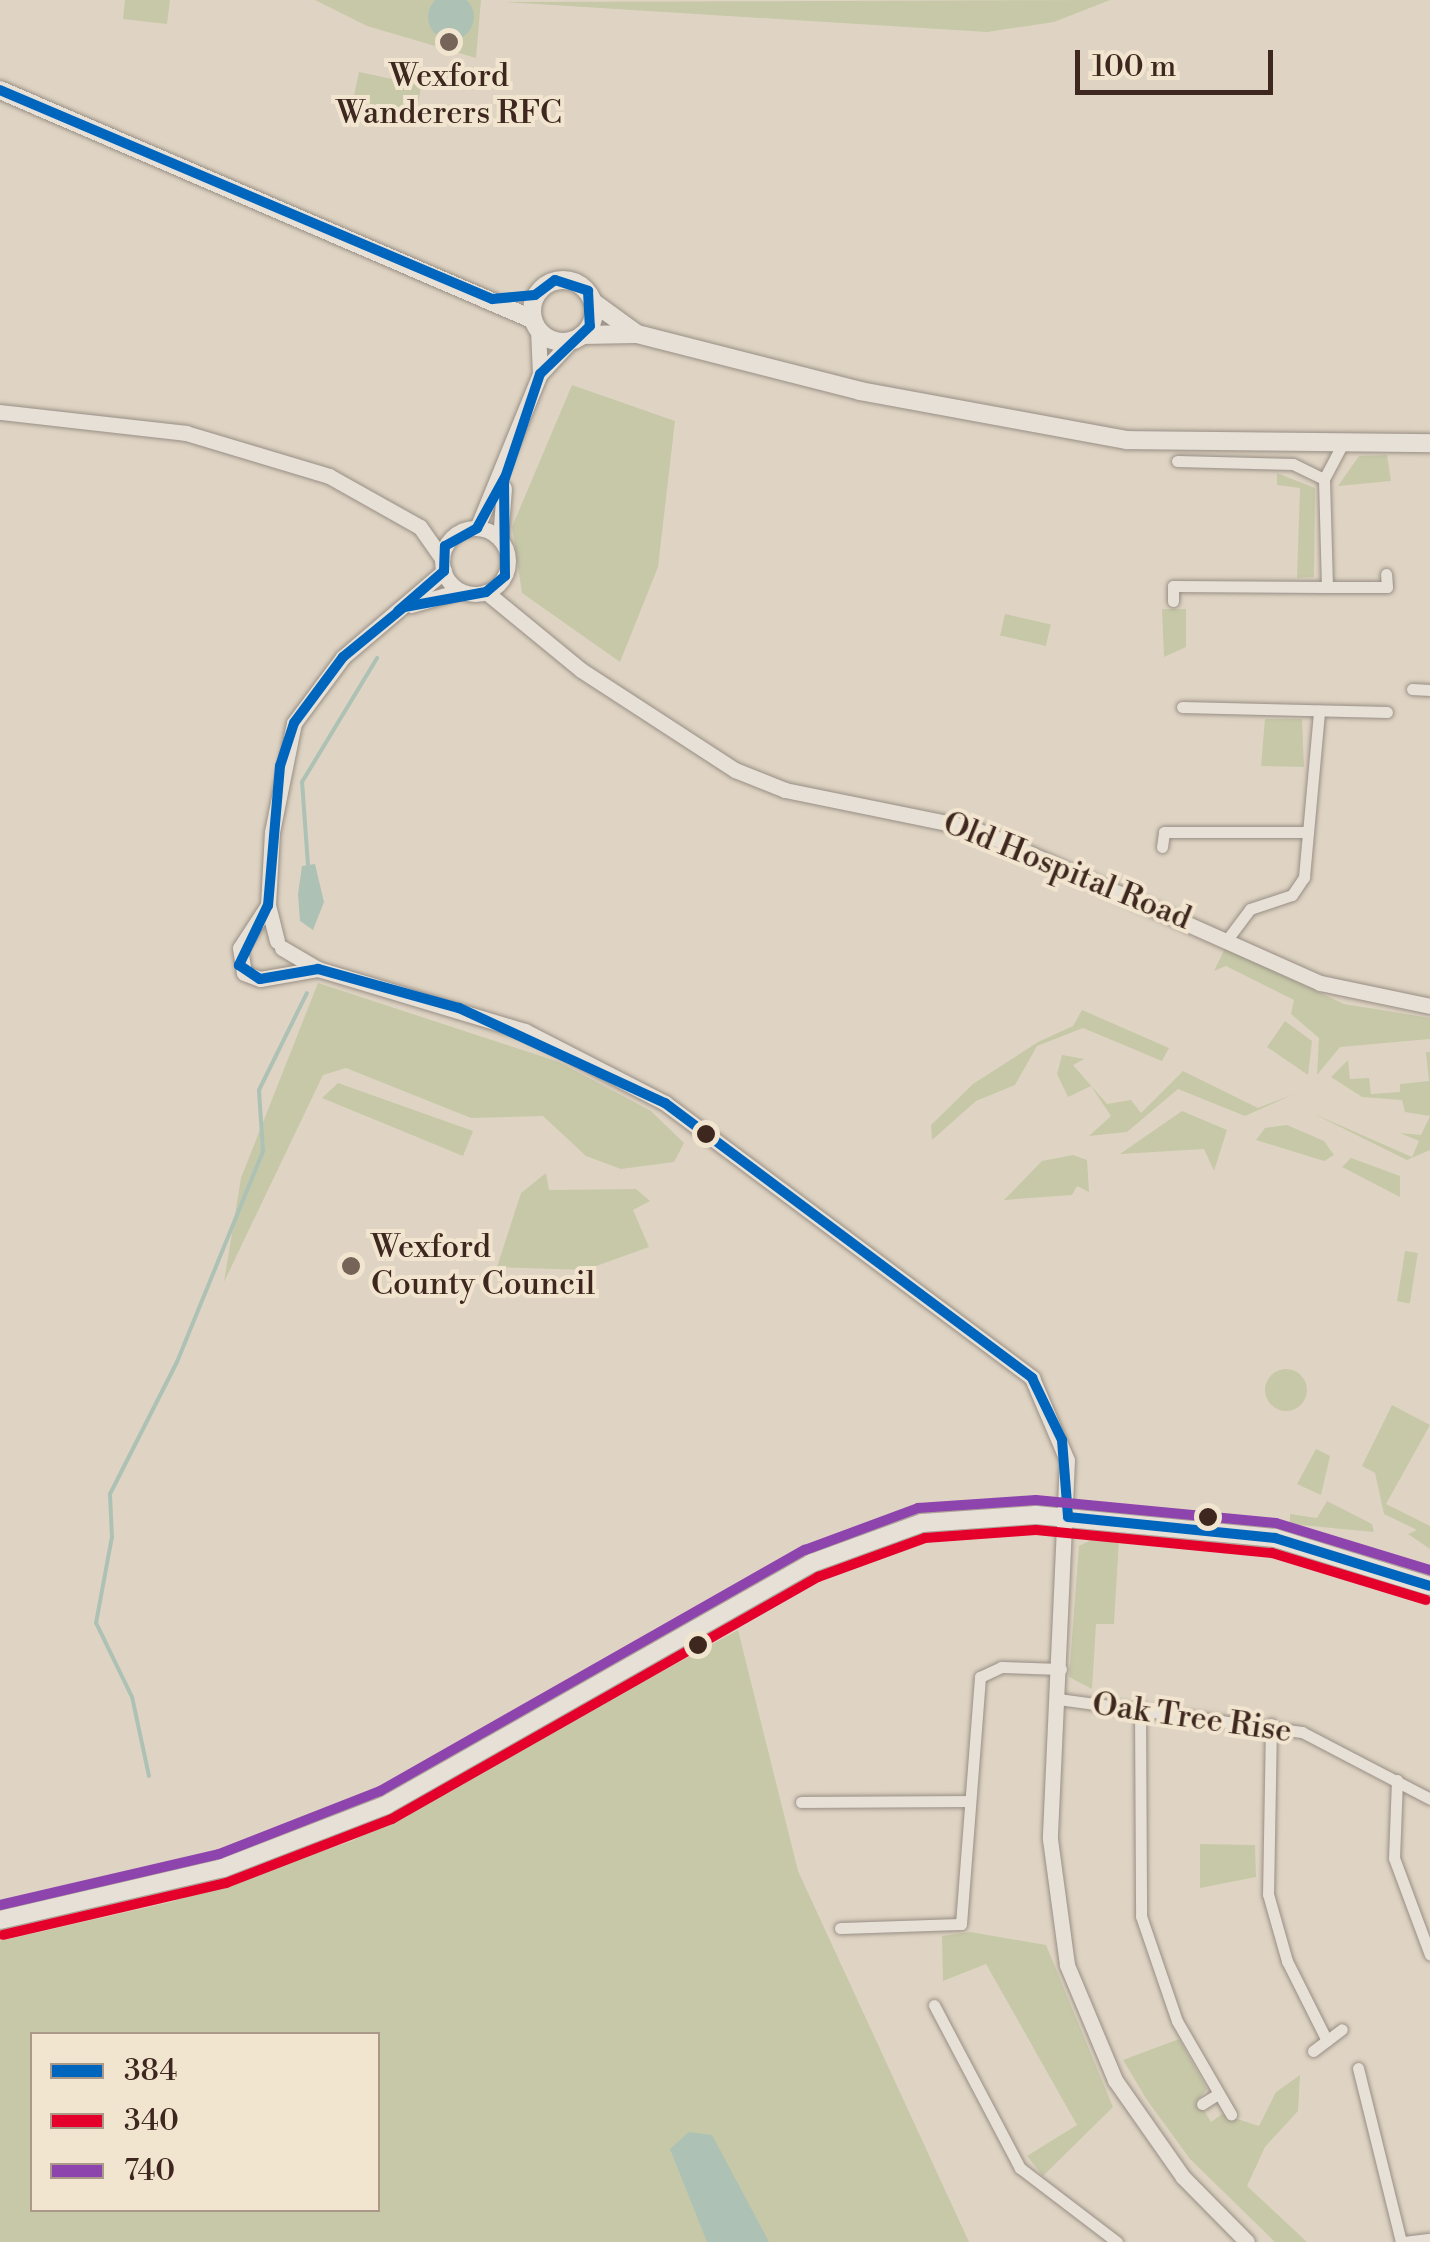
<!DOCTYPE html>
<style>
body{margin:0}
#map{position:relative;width:1430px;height:2242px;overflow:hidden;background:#dfd4c3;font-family:"Libre Bodoni",serif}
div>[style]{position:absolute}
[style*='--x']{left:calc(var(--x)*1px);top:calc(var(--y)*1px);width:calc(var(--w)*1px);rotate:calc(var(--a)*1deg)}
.green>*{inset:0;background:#c6c8a8;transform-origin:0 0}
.round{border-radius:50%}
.water>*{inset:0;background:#adc2b4}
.stream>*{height:4px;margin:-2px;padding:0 2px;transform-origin:2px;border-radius:2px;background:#adc2b4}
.roads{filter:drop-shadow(0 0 2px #988e84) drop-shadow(0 0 2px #988e84)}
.minor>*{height:11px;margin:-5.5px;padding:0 5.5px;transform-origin:5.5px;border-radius:5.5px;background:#e6e0d7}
.tertiary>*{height:15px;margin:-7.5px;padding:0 7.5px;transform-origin:7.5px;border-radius:7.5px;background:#e6e0d7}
.tertiary>.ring{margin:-7.5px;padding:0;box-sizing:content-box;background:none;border:15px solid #e6e0d7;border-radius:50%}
.secondary>*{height:18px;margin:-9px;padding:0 9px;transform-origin:9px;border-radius:9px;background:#e6e0d7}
.secondary>.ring{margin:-9px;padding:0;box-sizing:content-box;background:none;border:18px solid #e6e0d7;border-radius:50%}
.bus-1>*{height:10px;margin:-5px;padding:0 5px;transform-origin:5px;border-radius:5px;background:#0065bd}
.bus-2>*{height:10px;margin:-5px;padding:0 5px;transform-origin:5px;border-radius:5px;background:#e4002b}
.bus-3>*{height:10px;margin:-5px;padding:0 5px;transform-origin:5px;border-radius:5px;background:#8e44ad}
.dots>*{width:28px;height:28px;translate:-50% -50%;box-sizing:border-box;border:5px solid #f2e5d0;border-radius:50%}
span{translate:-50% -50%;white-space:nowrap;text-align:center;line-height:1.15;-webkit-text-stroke:8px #f2e5d0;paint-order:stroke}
.poi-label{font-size:32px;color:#3e271e}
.left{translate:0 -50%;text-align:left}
.street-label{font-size:32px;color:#3e271e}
.legend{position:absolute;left:30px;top:2032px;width:350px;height:180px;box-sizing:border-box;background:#f2e5d0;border:2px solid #aa9989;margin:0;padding:12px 18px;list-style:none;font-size:30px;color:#3e271e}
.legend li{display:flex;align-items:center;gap:20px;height:50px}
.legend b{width:50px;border:2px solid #aa9989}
.scale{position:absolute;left:1075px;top:50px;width:198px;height:45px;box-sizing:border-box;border:5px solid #3e271e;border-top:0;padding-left:12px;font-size:30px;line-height:35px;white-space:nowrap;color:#3e271e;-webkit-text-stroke:8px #f2e5d0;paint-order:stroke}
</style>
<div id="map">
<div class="green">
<div style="clip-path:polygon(125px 0,170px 0,167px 24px,123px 19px)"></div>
<div style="clip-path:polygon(315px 0,481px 0,476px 58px,367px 26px)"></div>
<div style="clip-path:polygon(1110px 0,1054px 22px,987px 32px,504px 2px)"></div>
<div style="left:359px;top:72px;width:64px;height:33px;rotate:12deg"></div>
<div style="clip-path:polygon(572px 385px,675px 421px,658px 567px,620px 662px,522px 593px,512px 527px)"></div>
<div style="clip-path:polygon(1387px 455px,1391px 481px,1338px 486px,1359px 456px)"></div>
<div style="clip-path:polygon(1277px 473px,1315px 488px,1314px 577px,1297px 578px,1300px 488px,1277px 485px)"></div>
<div style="clip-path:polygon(1162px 609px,1186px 609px,1186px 647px,1164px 657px)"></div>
<div style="left:1005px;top:614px;width:47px;height:22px;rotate:13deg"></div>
<div style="clip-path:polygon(1265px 719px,1302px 719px,1304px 767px,1261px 766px)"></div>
<div style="clip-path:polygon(1225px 948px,1344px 1004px,1430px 1018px,1430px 1039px,1340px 1047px,1317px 1075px,1319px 1038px,1291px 1014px,1294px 1000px,1226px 966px,1214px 971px)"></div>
<div style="clip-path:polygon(318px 983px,559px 1062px,651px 1111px,684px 1143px,674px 1162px,621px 1169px,586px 1156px,543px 1116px,471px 1118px,346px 1068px,323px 1075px,224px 1282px,241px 1178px)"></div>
<div style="clip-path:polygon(1082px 1010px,1169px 1048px,1162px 1061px,1083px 1028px,1037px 1046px,1015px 1085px,976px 1101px,932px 1140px,931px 1125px,973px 1084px,1038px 1042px,1073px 1026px)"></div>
<div style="clip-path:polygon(1285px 1021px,1312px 1041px,1308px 1075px,1267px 1047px)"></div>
<div style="clip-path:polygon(1426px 1052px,1430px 1052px,1430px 1116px,1405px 1112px,1402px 1100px,1362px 1097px,1331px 1077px,1348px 1060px,1350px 1079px,1369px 1078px,1371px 1094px,1400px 1092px,1400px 1084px,1429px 1081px)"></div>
<div style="clip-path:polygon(1062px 1055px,1084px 1059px,1073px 1065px,1107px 1104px,1131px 1100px,1141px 1113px,1183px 1071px,1258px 1108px,1294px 1094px,1245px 1116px,1178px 1089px,1127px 1132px,1089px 1136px,1111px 1116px,1091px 1086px,1068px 1097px,1057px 1074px)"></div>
<div style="clip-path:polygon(338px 1083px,473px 1131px,463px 1156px,322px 1098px)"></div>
<div style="clip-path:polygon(1182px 1111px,1227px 1130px,1214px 1171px,1204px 1149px,1120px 1154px)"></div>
<div style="clip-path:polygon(1312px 1113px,1412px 1157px,1419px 1141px,1400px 1133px,1421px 1135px,1430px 1116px,1430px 1150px,1407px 1160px)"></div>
<div style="clip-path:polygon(1287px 1125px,1324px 1141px,1334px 1155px,1324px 1161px,1256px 1140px,1265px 1128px)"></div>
<div style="clip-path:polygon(1073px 1155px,1087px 1160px,1089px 1192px,1077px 1186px,1072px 1195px,1004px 1200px,1042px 1161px)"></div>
<div style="clip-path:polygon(1351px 1158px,1400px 1176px,1400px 1197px,1342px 1167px)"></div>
<div style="clip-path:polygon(546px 1173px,549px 1190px,636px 1189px,650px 1201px,633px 1210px,649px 1247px,585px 1270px,497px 1267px,521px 1193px)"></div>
<div style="left:1405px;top:1251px;width:13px;height:51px;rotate:9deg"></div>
<div class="round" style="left:1265px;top:1369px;width:42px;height:42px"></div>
<div style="clip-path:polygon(1392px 1405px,1430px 1425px,1386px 1504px,1430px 1526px,1430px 1549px,1408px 1534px,1417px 1530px,1384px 1514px,1375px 1473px,1362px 1466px)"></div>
<div style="clip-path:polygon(1316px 1449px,1330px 1456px,1321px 1495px,1297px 1484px)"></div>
<div style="clip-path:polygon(1327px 1501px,1372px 1524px,1374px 1532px,1290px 1524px,1290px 1514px,1317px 1518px)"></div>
<div style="clip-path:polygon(1095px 1538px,1119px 1539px,1114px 1624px,1096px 1624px,1092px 1689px,1069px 1677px,1079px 1546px)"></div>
<div style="clip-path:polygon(evenodd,738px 1630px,798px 1871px,969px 2242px,0 2242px,0 1941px,171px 1902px,352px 1841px,738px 1630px,32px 2034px,378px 2034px,378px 2210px,32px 2210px,32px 2034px)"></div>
<div style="clip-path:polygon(1200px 1844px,1255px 1845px,1256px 1877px,1200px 1888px)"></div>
<div style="clip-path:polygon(970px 1932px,1046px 1945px,1113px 2107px,1043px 2176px,1027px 2156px,1077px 2125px,986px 1964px,943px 1981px,942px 1936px)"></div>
<div style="clip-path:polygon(1179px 2039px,1207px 2089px,1198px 2100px,1211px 2122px,1222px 2114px,1259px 2126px,1276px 2092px,1300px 2075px,1298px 2111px,1265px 2147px,1247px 2186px,1307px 2242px,1275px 2242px,1190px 2159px,1147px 2100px,1123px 2060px)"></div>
</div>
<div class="water">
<div class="round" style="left:428px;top:-6px;width:46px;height:46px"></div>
<div style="clip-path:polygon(315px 864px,324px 902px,313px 930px,300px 921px,298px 894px,302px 866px)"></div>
<div style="clip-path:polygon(689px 2132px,712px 2135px,769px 2242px,707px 2242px,670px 2149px)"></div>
</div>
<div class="stream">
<div style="--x:308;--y:865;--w:83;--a:-94.1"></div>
<div style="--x:302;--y:782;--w:145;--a:-58.8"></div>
<div style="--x:149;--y:1776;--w:81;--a:-102.1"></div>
<div style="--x:132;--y:1697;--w:82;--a:-115.9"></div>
<div style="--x:96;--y:1623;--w:87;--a:-79.5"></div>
<div style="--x:112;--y:1537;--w:43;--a:-92.7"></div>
<div style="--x:110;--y:1494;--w:148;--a:-63.1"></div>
<div style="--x:177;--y:1362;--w:228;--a:-67.8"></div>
<div style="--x:263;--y:1151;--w:61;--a:-93.8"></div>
<div style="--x:259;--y:1090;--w:108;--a:-63.7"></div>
</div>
<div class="roads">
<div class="minor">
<div style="--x:1177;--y:461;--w:116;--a:1.5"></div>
<div style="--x:1293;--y:464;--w:34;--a:26"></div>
<div style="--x:1327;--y:587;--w:60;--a:0"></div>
<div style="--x:1387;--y:587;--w:13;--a:-94"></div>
<div style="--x:1173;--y:601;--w:15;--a:-90"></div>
<div style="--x:1173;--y:586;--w:154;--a:0.4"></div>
<div style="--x:1327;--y:587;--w:108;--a:-91.6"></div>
<div style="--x:1324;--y:479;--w:41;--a:-62.2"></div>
<div style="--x:1412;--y:689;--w:18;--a:3"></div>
<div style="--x:1182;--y:707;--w:205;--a:1.4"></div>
<div style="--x:1162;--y:847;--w:15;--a:-82"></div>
<div style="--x:1164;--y:832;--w:144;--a:0"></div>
<div style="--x:1229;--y:937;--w:35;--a:-53"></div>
<div style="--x:1250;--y:909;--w:44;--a:-18.4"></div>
<div style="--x:1292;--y:895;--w:22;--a:-56"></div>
<div style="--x:1304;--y:877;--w:167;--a:-84.8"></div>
<div style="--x:1058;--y:1699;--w:246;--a:7.7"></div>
<div style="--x:1302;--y:1732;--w:144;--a:27.6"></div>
<div style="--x:1140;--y:1707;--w:209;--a:89.7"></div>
<div style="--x:1141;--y:1916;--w:111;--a:71.1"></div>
<div style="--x:1177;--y:2021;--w:108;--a:59.9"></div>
<div style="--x:1271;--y:1724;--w:170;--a:91"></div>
<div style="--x:1268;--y:1894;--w:70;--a:74.2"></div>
<div style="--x:1287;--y:1961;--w:89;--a:63.4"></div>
<div style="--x:1397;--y:1780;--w:78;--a:92.2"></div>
<div style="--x:1394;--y:1858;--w:103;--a:69.6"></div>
<div style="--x:801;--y:1802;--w:168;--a:-0.3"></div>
<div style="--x:840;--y:1928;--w:121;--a:-1.9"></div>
<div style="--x:961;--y:1924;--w:248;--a:-85.6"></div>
<div style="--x:980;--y:1677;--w:23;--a:-25"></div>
<div style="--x:1001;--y:1667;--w:60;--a:1.9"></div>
<div style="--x:934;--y:2005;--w:184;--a:62.2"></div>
<div style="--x:1020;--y:2168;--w:122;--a:37.3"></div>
<div style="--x:1313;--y:2051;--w:36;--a:-37"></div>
<div style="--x:1358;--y:2068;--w:179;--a:76.1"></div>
<div style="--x:1202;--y:2104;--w:19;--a:-32"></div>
<div style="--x:1404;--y:2242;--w:26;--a:-7"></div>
</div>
<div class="tertiary">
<div style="--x:540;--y:374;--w:45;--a:-46.8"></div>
<div style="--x:0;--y:412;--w:187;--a:6.4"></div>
<div style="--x:186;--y:433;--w:149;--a:16.7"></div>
<div style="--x:329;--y:476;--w:104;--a:29.3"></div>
<div style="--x:420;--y:527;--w:39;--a:55"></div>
<div style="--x:477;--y:528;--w:166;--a:-67.8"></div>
<div style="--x:540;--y:374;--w:44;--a:-92.6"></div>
<div class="ring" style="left:442px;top:528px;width:51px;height:51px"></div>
<div style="--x:500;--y:539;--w:51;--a:-85.5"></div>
<div style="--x:486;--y:592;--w:123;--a:39.4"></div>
<div style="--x:581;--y:670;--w:184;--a:33"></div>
<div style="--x:735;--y:770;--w:54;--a:21.8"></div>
<div style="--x:785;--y:790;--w:191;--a:11.5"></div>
<div style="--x:972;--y:828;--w:381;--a:24"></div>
<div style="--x:1320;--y:983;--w:112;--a:11.8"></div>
<div style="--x:411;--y:605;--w:51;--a:-15.9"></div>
<div style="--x:268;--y:905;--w:51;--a:123.1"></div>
<div style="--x:240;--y:948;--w:25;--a:81"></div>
<div style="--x:244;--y:973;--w:17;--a:21"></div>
<div style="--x:260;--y:979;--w:59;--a:-9.8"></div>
<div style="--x:277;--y:941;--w:37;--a:-104"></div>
<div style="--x:268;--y:905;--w:73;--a:-86.9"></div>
<div style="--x:272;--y:832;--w:111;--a:-78.6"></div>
<div style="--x:294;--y:723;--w:82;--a:-53.4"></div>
<div style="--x:343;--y:657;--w:133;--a:-40.4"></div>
<div style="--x:282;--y:948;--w:42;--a:30.3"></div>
<div style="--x:318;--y:969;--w:216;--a:16.7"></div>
<div style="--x:525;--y:1031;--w:157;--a:27.2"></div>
<div style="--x:665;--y:1103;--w:459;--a:36.8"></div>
<div style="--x:1032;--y:1378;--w:89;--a:66.9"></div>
<div style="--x:1067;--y:1460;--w:379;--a:92.6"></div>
<div style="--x:1050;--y:1839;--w:127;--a:82.3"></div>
<div style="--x:1067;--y:1965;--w:125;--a:67.3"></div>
<div style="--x:1115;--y:2080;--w:118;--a:55"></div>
<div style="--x:1183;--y:2177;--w:91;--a:45.4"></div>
</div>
<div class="secondary">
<div style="--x:0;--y:90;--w:579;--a:23.29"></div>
<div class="ring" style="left:532px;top:280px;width:44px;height:44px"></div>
<div style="--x:593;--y:302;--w:54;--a:36"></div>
<div style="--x:582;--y:335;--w:55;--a:-1"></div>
<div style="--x:637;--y:334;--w:230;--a:14.3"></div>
<div style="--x:860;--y:391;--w:271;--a:10.4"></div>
<div style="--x:1127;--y:440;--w:303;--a:0.6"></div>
<div style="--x:0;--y:1920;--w:229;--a:-13.1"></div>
<div style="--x:223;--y:1868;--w:175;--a:-21.1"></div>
<div style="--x:386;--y:1805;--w:490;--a:-29.6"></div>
<div style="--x:812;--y:1563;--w:117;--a:-20"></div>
<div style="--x:922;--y:1523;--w:114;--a:-4"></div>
<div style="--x:1036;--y:1515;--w:240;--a:5.5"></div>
<div style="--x:1275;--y:1538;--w:162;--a:17.2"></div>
</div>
</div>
<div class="bus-1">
<div style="--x:0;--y:90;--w:535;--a:23.02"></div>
<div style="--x:492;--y:299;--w:43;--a:-5.3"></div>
<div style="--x:535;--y:295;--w:25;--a:-37"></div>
<div style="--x:555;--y:280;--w:35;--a:18"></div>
<div style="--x:588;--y:291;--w:35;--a:87"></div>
<div style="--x:590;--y:326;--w:69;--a:136.2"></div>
<div style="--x:540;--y:374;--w:113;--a:108.6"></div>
<div style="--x:504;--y:481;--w:95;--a:89.4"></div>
<div style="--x:505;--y:576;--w:25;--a:140"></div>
<div style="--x:486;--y:592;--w:83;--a:169.6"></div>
<div style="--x:404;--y:607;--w:79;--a:140.7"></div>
<div style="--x:343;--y:657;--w:82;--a:126.6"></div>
<div style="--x:294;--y:723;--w:45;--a:108"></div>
<div style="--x:280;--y:766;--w:140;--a:94.9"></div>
<div style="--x:268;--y:905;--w:67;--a:115.8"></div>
<div style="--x:239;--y:965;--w:25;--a:34"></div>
<div style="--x:260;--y:979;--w:59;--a:-9.8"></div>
<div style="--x:318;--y:969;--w:146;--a:15.5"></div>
<div style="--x:459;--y:1008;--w:227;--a:24.8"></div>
<div style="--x:665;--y:1103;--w:459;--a:36.8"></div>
<div style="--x:1032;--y:1378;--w:69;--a:64.2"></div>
<div style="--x:1062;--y:1440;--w:77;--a:85.5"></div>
<div style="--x:398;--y:611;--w:61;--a:-41"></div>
<div style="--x:444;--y:571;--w:25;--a:-88"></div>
<div style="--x:445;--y:546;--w:37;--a:-29"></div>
<div style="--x:477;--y:528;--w:58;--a:-61.2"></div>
<div style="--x:1068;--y:1517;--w:208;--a:5.8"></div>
<div style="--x:1275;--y:1538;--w:162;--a:17.2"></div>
</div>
<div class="bus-2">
<div style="--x:3;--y:1935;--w:229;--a:-13.1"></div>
<div style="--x:226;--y:1883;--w:178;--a:-21.1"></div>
<div style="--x:392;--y:1819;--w:490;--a:-29.6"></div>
<div style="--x:818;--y:1577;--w:114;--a:-20"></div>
<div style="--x:925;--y:1538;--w:111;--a:-4.1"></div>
<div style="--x:1036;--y:1530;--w:237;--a:5.6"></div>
<div style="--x:1272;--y:1553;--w:161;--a:17"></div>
</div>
<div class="bus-3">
<div style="--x:0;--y:1905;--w:225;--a:-13.1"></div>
<div style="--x:219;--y:1854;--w:173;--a:-21.4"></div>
<div style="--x:380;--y:1791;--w:489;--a:-29.6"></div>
<div style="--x:805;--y:1550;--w:121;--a:-20.4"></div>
<div style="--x:918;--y:1508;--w:118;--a:-3.9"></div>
<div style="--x:1036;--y:1500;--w:241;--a:5.5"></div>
<div style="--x:1276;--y:1523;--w:161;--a:17"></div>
</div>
<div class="dots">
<div style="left:449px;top:42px;background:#766458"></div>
<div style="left:706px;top:1134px;background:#3e271e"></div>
<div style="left:351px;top:1266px;background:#766458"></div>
<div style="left:1208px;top:1517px;background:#3e271e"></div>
<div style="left:698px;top:1645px;background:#3e271e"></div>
</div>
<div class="poi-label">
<span style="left:449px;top:95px">Wexford<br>Wanderers RFC</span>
<span class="left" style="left:371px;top:1266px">Wexford<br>County Council</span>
</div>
<div class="street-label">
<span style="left:1067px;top:871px;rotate:22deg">Old Hospital Road</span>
<span style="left:1192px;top:1718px;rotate:8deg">Oak Tree Rise</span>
</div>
<ul class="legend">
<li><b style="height:12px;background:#0065bd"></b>384</li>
<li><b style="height:12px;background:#e4002b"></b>340</li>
<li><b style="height:12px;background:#8e44ad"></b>740</li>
</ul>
<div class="scale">100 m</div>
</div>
